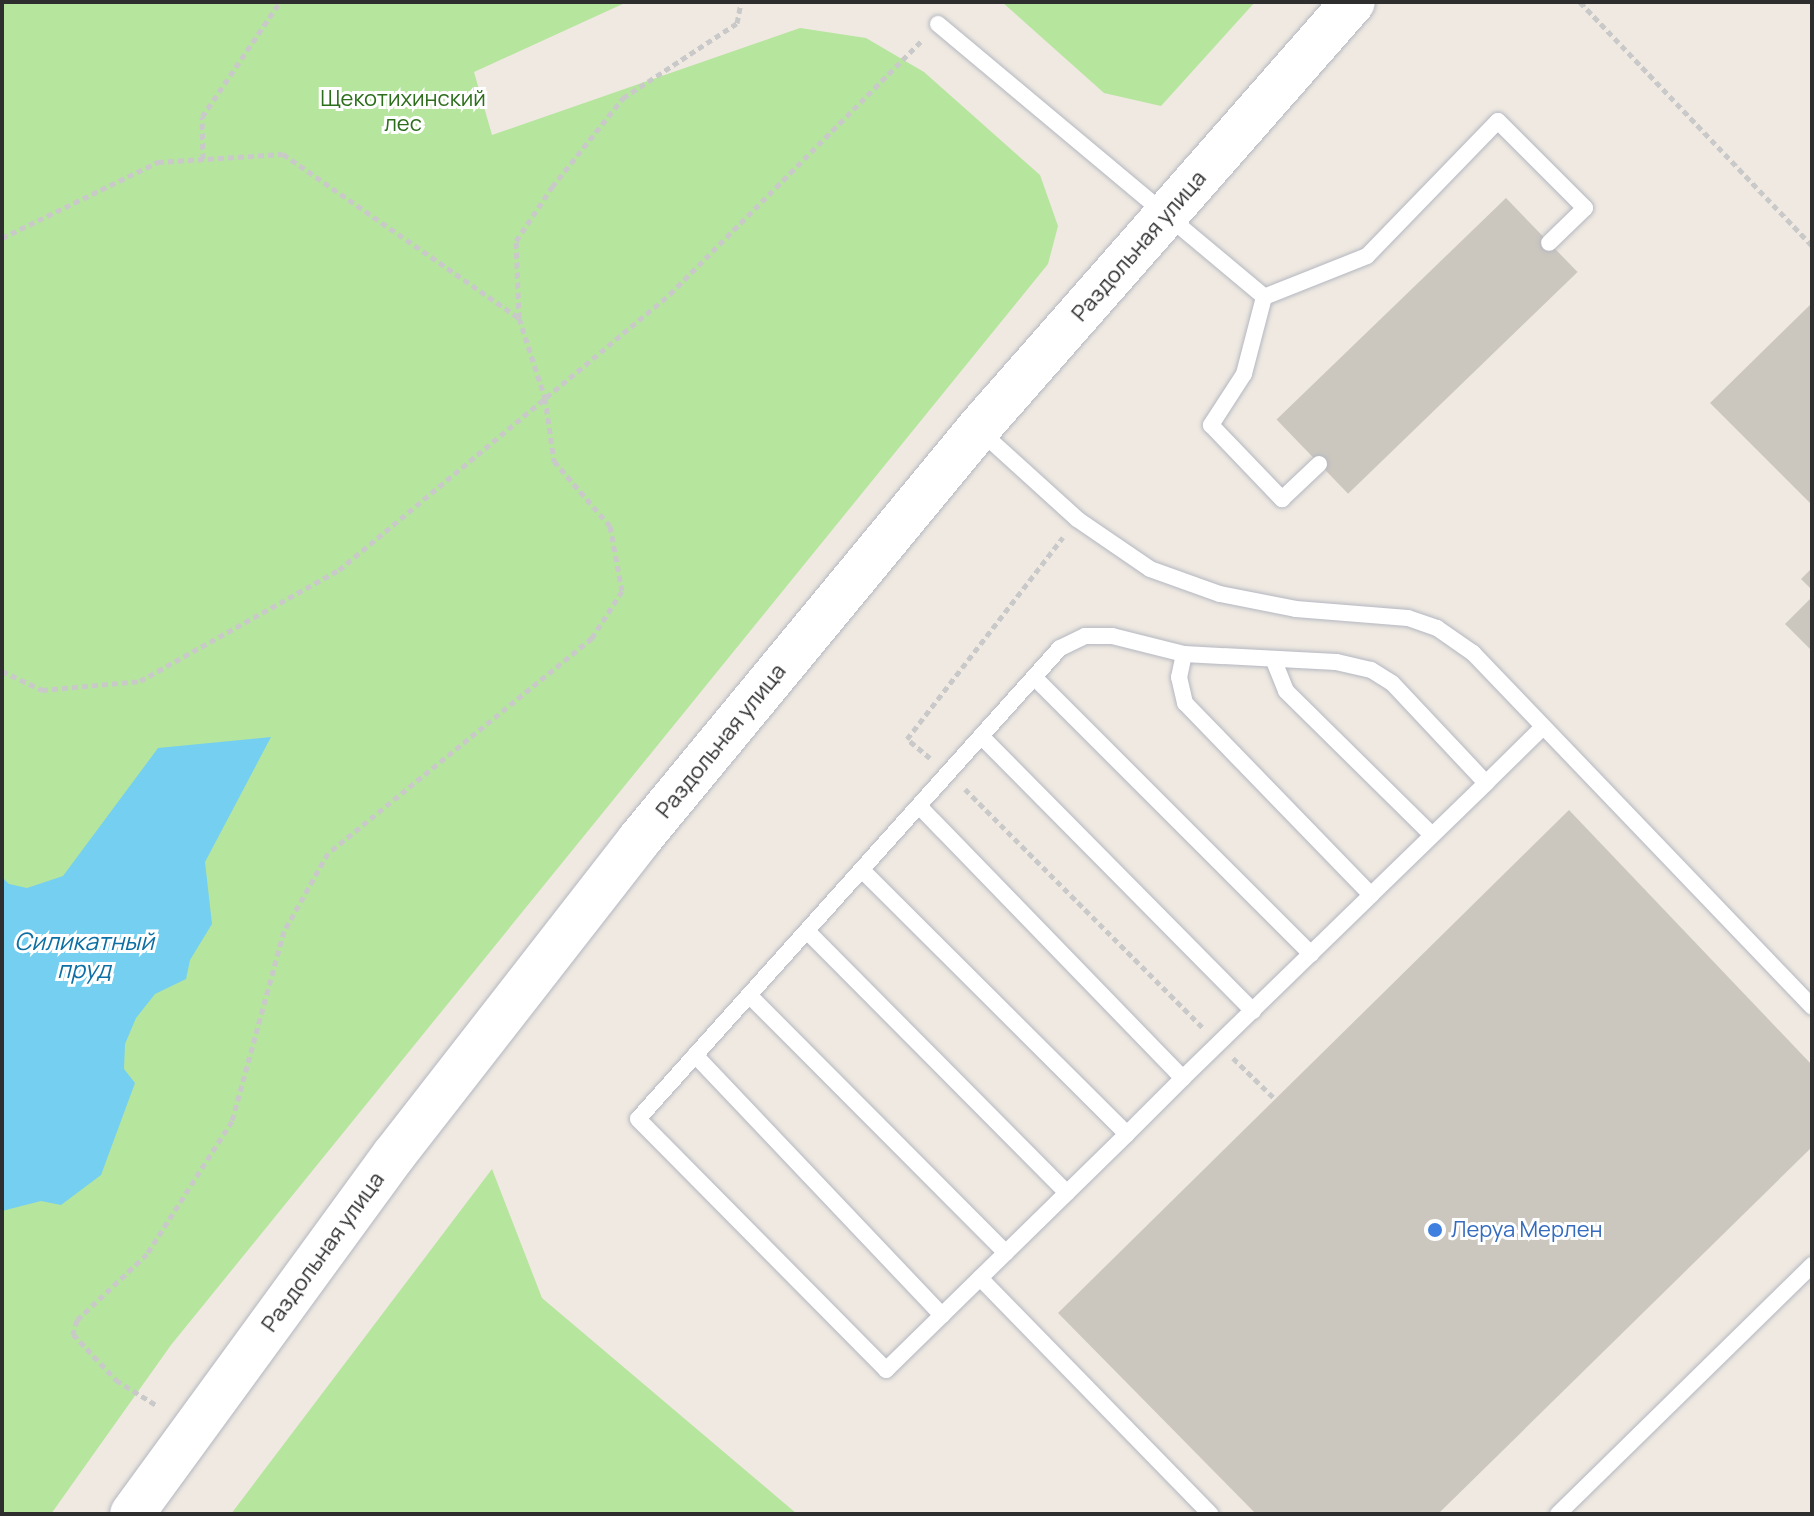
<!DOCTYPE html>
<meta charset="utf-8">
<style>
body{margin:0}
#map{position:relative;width:1814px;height:1516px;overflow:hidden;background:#efe9e1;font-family:Manrope,sans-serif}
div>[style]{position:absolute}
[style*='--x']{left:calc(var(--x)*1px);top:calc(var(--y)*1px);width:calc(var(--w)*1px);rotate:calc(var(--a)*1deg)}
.green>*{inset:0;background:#b6e59e}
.water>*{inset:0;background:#75cff0}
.building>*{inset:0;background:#cbc7bf;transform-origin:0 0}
.path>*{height:5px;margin-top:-2.5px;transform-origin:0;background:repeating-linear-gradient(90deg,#c9c9c9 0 6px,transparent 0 10px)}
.roads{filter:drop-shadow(0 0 2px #b4b7c1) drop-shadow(0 0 2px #b4b7c1)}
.lane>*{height:16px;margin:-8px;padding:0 8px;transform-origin:8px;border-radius:8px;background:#fff}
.secondary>*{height:44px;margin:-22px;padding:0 22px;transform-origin:22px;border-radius:22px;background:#fff}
.dots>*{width:22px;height:22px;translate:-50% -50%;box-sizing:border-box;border:4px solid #fff;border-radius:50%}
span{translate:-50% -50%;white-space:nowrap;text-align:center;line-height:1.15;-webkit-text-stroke:6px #fff;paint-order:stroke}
.park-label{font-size:22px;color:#2c6e1b}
.street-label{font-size:22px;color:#2e2e2e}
.shop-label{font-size:22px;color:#366cbe}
.left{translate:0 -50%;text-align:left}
.water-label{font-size:24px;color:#0d6fa3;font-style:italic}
.frame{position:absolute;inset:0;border:4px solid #2e2e2e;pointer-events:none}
</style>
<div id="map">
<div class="green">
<div style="clip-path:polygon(2px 2px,627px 2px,474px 72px,492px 135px,800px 28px,866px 38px,924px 72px,1040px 175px,1058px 226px,1048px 264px,171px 1345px,51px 1514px,2px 1514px)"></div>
<div style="clip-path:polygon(1002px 2px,1255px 2px,1161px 106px,1104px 93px)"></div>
<div style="clip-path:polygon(492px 1169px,542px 1298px,797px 1514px,231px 1514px)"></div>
</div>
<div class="water">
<div style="clip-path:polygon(271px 737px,205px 862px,212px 924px,190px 960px,186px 979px,155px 994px,136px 1018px,125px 1044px,124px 1069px,135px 1083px,101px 1175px,61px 1205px,41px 1201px,2px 1211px,2px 877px,9px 884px,27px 888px,63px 876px,158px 748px)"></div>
</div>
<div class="building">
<div style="left:1506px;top:198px;width:103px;height:319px;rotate:46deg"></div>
<div style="clip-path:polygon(1812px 303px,1812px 505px,1710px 403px)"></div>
<div style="clip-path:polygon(1812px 568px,1812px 590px,1801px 579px)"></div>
<div style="clip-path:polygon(1812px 597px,1812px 651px,1785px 624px)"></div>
<div style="clip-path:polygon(1569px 810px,1812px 1065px,1812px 1147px,1438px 1514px,1256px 1514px,1058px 1313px)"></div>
</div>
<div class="path">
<div style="--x:1580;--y:2;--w:337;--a:46.4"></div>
<div style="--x:203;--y:159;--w:42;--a:-91.4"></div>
<div style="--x:202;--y:117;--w:139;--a:-55.9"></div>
<div style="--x:2;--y:238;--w:174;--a:-26"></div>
<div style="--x:158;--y:162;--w:125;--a:-3.7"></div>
<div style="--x:283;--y:154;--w:287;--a:34.8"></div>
<div style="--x:519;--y:318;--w:84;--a:72"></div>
<div style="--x:545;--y:398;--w:64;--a:81.9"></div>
<div style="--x:554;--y:461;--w:86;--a:49.3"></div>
<div style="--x:610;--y:526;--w:66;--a:79.5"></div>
<div style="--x:622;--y:591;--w:56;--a:122.6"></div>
<div style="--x:592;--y:638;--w:340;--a:140.8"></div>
<div style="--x:328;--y:853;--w:90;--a:119.4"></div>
<div style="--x:284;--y:931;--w:197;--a:105.3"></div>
<div style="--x:232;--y:1121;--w:158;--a:122.6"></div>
<div style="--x:147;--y:1254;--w:96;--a:136.7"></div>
<div style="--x:77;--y:1320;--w:15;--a:106"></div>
<div style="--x:73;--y:1334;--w:63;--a:46.9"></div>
<div style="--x:116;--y:1380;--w:47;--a:32"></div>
<div style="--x:519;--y:318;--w:77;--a:-92.2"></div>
<div style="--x:516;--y:241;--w:65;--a:-56.3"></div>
<div style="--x:552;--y:187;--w:114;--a:-51.4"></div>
<div style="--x:623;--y:98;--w:136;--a:-33.3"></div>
<div style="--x:737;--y:23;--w:21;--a:-79"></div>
<div style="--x:2;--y:671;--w:44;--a:25.4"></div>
<div style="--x:42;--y:690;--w:98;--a:-5.2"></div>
<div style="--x:140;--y:681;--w:228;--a:-29.2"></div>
<div style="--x:339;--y:570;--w:431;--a:-39.8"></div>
<div style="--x:670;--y:294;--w:358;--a:-45.2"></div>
<div style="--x:930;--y:758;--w:30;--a:-140"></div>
<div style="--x:907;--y:739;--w:255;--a:-52.3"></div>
<div style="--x:965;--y:789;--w:337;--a:45.1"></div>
<div style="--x:1233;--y:1058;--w:59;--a:44.3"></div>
</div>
<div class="roads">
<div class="lane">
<div style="--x:938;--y:24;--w:425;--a:39.9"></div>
<div style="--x:1264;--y:297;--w:111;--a:-21.7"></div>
<div style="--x:1367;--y:256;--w:188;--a:-45.9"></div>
<div style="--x:1498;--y:121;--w:123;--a:45"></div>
<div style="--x:1585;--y:208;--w:50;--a:135.8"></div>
<div style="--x:1264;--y:297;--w:80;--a:104.6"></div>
<div style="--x:1244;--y:374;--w:61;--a:122.9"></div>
<div style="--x:1211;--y:425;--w:103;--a:46.2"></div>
<div style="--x:1282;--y:499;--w:51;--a:-43.4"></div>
<div style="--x:979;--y:430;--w:132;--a:42.2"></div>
<div style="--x:1077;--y:519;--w:88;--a:34.4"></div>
<div style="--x:1150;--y:569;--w:74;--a:19.7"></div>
<div style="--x:1220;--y:594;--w:77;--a:11.2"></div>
<div style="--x:1296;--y:609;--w:112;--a:4.6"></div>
<div style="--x:1408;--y:618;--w:31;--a:19"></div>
<div style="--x:1437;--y:628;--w:44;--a:34.8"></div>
<div style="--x:1473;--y:653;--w:490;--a:46.2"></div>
<div style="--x:1184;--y:654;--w:24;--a:102"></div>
<div style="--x:1179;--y:677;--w:27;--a:77"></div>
<div style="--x:1185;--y:703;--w:267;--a:45.9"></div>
<div style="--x:1274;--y:661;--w:32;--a:68"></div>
<div style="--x:1286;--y:691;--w:205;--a:44.6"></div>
<div style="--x:1034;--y:677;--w:392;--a:45"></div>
<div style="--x:981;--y:736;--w:387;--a:45.3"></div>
<div style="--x:1486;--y:783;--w:137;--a:-133.2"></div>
<div style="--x:1392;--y:683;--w:25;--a:-148"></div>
<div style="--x:1371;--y:670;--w:36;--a:-167"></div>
<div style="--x:1336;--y:662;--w:152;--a:-177"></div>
<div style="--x:1184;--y:654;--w:74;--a:-166"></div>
<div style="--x:1112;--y:636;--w:27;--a:180"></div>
<div style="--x:1085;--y:636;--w:28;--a:154"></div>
<div style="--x:1060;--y:648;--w:632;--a:131.86"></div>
<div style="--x:638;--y:1119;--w:353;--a:45.3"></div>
<div style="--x:886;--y:1370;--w:337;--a:-44.4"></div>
<div style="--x:1127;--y:1134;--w:79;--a:-45"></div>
<div style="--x:1183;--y:1078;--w:262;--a:-44.2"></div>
<div style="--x:1371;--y:895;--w:161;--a:-44.2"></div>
<div style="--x:1486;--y:783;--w:80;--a:-44.5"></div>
<div style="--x:919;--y:806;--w:379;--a:45.9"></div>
<div style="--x:862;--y:870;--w:374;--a:44.9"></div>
<div style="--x:807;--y:931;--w:369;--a:45.2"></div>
<div style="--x:749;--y:995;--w:364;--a:45.1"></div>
<div style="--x:695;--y:1055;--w:359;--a:46.5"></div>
<div style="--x:980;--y:1278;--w:330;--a:45.7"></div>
<div style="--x:1558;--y:1514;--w:356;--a:-44.4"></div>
</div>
<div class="secondary">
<div style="--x:132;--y:1514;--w:444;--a:-53.9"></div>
<div style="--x:394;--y:1155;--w:399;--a:-52.1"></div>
<div style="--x:639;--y:840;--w:533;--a:-50.48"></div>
<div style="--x:978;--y:429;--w:568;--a:-48.71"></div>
</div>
</div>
<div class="dots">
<div style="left:1435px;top:1230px;background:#3f7fe0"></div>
</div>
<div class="park-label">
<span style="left:403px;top:111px">Щекотихинский<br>лес</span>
</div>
<div class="street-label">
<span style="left:1139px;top:246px;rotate:-49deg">Раздольная улица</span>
<span style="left:721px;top:741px;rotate:-51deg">Раздольная улица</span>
<span style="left:323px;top:1252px;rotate:-54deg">Раздольная улица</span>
</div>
<div class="shop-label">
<span class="left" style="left:1451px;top:1230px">Леруа Мерлен</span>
</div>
<div class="water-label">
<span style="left:84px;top:955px">Силикатный<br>пруд</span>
</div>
<div class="frame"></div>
</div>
